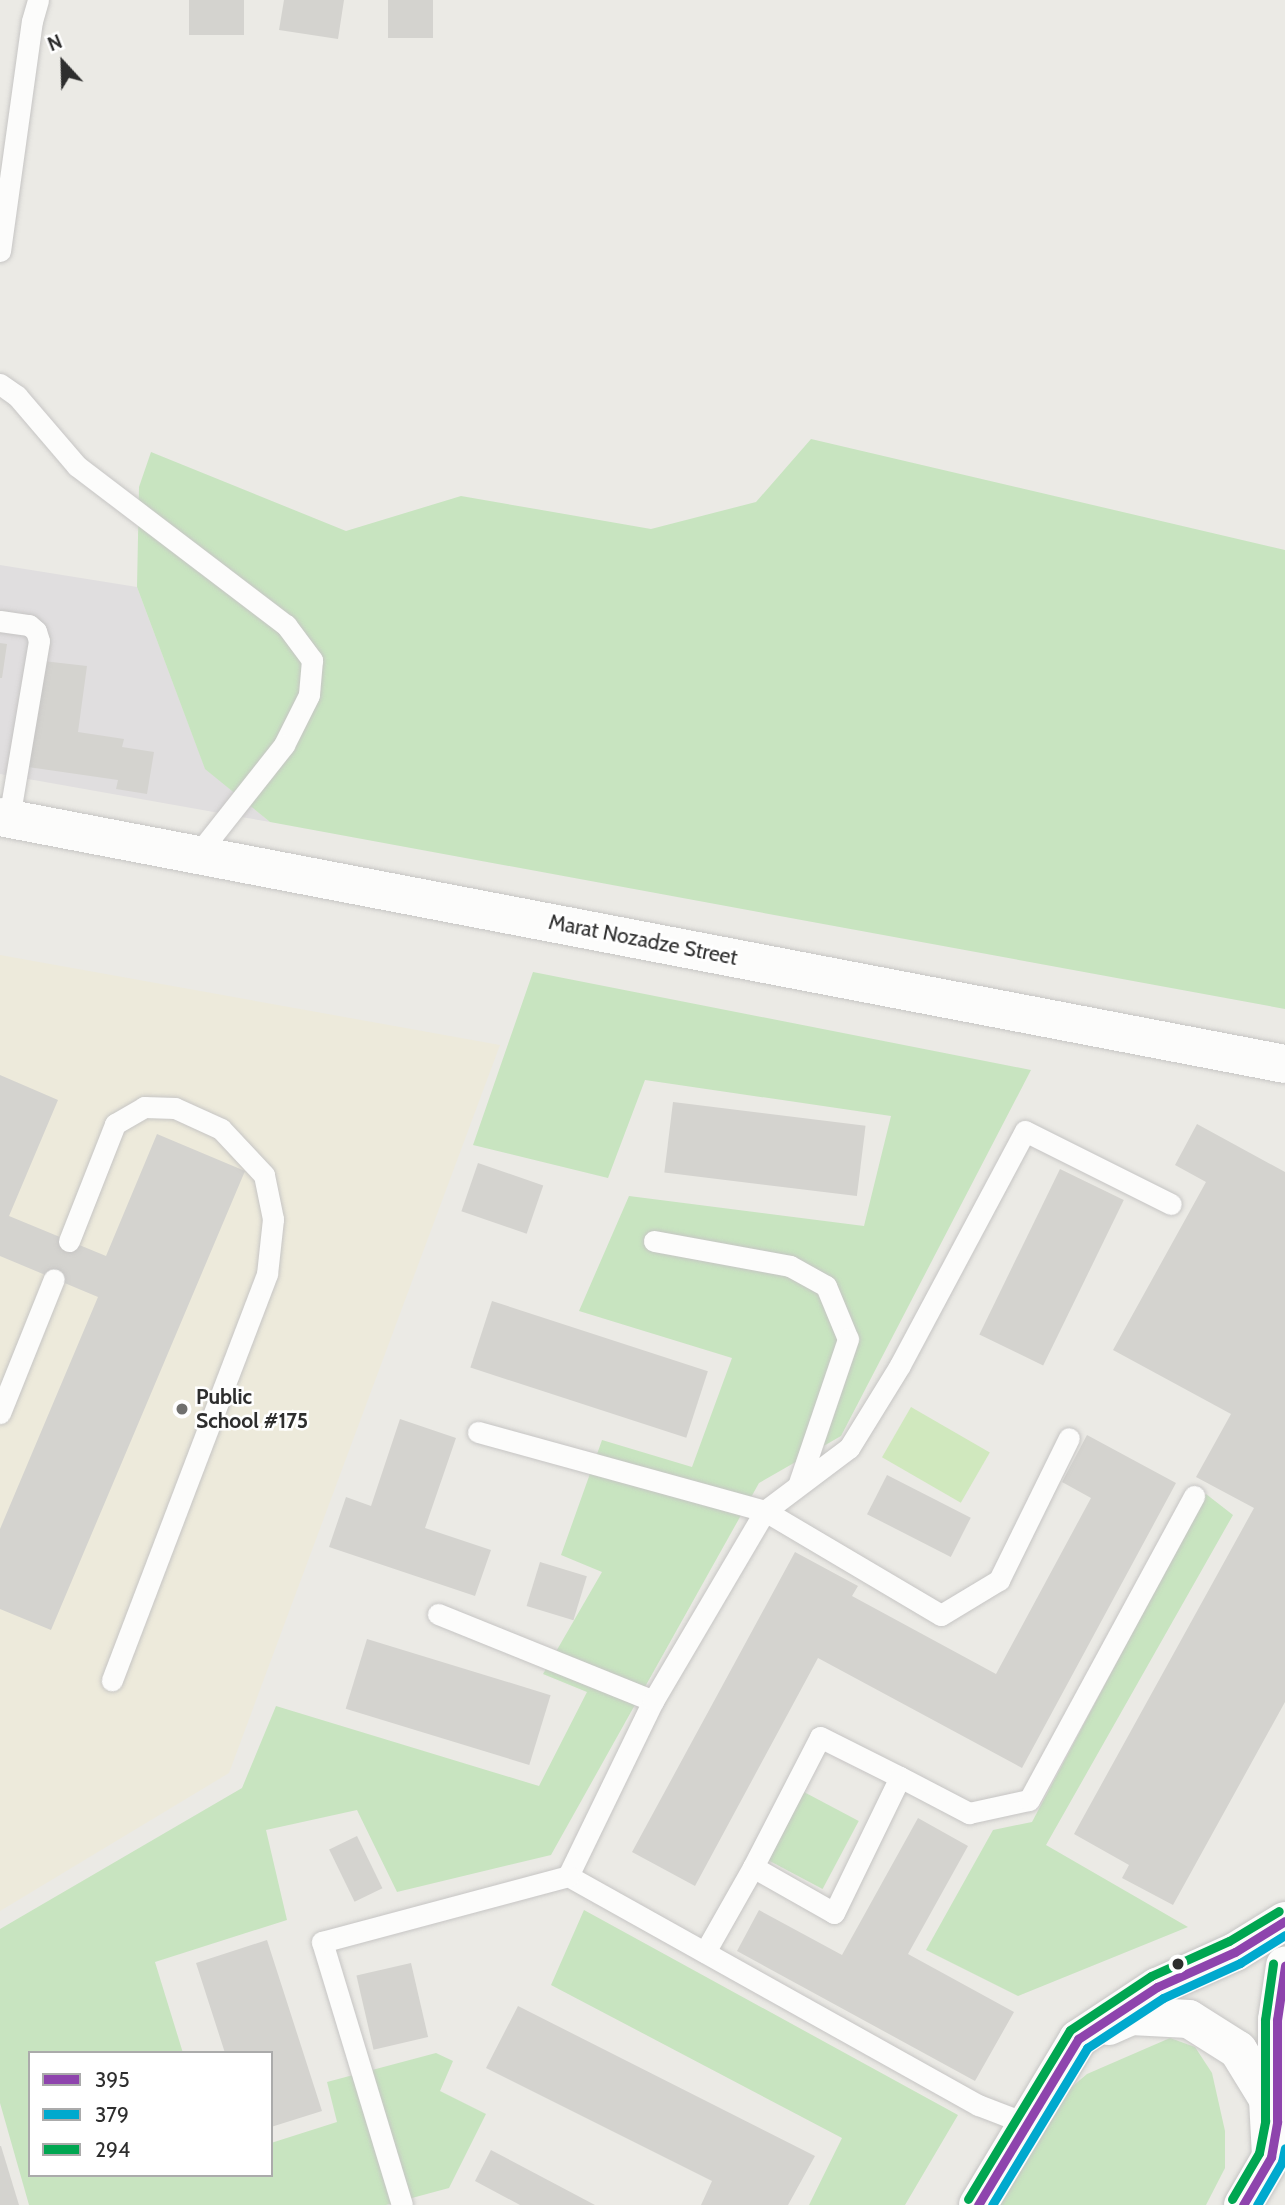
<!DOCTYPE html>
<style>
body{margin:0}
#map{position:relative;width:1285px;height:2205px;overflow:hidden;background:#ebeae5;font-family:Cabin,sans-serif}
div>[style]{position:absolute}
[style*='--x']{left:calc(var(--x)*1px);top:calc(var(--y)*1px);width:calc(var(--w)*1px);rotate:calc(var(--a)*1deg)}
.industrial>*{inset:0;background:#e0dedf}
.education>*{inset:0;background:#edeadb}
.green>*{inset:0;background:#c8e4c0;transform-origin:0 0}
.pitch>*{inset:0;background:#d0e8be;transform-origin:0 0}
.building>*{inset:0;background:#d4d3cf;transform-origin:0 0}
.roads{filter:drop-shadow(0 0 2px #c6c5c4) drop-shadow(0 0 2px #c6c5c4)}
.lane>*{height:21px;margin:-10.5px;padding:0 10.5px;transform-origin:10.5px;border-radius:10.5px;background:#fcfcfb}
.secondary>*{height:38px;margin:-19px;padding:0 19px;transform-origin:19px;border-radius:19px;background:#fcfcfb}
.bus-1>*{height:9px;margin:-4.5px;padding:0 4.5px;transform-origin:4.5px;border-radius:4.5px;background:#8e44ad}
.bus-2>*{height:9px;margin:-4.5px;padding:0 4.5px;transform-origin:4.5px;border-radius:4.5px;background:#00a9ce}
.bus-3>*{height:9px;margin:-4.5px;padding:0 4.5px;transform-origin:4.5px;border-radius:4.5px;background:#00a651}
.dots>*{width:19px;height:19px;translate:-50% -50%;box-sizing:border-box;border:4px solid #fff;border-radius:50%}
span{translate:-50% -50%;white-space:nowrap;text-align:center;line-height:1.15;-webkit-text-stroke:5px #fff;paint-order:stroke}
.street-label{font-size:21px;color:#2e2e2e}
.poi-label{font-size:21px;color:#2e2e2e;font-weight:700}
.left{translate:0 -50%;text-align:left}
.legend{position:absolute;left:28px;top:2051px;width:245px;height:126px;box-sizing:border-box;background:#fff;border:2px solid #ababab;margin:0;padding:9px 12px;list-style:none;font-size:21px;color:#2e2e2e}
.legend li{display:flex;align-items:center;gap:14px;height:35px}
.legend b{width:35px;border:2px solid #ababab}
.north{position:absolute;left:28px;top:28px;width:70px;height:70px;-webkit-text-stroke:5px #fff;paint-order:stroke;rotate:338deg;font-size:19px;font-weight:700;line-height:28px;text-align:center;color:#2e2e2e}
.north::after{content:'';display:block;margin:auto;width:24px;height:32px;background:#2e2e2e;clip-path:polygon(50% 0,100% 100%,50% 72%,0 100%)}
</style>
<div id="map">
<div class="industrial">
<div style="clip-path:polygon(0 565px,137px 587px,205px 768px,270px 822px,0 774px)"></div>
</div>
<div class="education">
<div style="clip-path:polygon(0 955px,500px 1045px,229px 1773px,0 1911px)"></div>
</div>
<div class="green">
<div style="clip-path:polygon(811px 439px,1285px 550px,1285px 1009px,270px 822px,205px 769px,137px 587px,139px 487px,151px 452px,346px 531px,461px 496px,651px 529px,756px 502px)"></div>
<div style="clip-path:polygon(533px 972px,1031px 1070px,841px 1436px,759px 1483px,551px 1855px,397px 1892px,357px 1810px,266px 1830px,287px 1920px,155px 1962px,183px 2053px,30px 2053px,30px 2175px,271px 2175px,271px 2143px,337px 2122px,327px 2082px,436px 2053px,453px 2061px,440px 2091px,486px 2114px,449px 2188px,386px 2205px,29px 2205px,0 2103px,0 1929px,242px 1788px,276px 1706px,539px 1786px,587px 1692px,543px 1674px,602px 1572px,561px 1555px,602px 1440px,692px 1467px,732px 1358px,579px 1311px,629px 1196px,864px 1226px,891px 1116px,645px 1080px,608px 1178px,473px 1145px)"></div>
<div style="clip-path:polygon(1206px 1494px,1233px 1515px,1046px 1845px,1188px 1927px,1018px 1996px,926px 1950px,993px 1830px,1032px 1822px)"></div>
<div style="left:804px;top:1792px;width:62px;height:77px;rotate:28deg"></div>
<div style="clip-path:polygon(584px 1910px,958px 2115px,905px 2205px,809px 2205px,842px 2138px,551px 1985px)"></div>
<div style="clip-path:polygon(1170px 2038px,1195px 2047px,1212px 2073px,1225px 2131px,1225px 2168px,1206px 2205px,1000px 2205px,1053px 2103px,1087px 2074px)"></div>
</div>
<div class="pitch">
<div style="left:911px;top:1407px;width:91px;height:58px;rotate:30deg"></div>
</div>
<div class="building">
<div style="left:189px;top:0;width:55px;height:35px"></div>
<div style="clip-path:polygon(284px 0,344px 0,338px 39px,279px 30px)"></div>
<div style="left:388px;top:0;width:45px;height:38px"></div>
<div style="clip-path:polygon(0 643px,7px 644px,2px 678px,0 678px)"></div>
<div style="clip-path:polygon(43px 661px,87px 666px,78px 732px,124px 739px,122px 747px,154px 752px,147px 794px,116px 789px,118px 780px,28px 767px)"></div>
<div style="clip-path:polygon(0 1075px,58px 1100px,9px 1216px,106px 1256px,157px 1134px,245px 1171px,51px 1630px,0 1609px,0 1529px,98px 1297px,0 1256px)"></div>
<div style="left:673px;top:1102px;width:194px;height:71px;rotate:7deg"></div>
<div style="clip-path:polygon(1197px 1124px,1285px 1172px,1285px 1702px,1173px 1905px,1122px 1878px,1129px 1865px,1074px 1834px,1254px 1508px,1196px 1477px,1231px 1414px,1113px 1350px,1206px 1182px,1175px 1165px)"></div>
<div style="left:478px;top:1163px;width:69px;height:51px;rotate:19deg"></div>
<div style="left:1060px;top:1169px;width:71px;height:184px;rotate:26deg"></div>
<div style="left:492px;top:1301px;width:227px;height:70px;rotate:18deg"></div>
<div style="clip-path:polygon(400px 1419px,456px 1438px,425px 1528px,491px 1550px,475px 1596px,329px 1547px,346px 1497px,371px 1506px)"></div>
<div style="clip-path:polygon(1087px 1435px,1176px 1483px,1022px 1768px,818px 1658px,695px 1886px,632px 1852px,795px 1552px,858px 1586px,852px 1596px,996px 1674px,1091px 1498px,1062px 1482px)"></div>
<div style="left:887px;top:1475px;width:94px;height:44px;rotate:27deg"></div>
<div style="left:540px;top:1562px;width:49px;height:46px;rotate:17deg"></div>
<div style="left:367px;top:1639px;width:192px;height:73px;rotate:17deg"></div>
<div style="clip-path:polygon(918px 1818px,968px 1846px,908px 1954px,1014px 2012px,975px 2081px,737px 1951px,759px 1910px,842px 1955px)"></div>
<div style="left:357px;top:1836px;width:58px;height:31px;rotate:64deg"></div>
<div style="clip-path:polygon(267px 1940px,322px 2111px,271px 2127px,271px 2053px,225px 2053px,196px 1963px)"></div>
<div style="left:411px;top:1963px;width:76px;height:56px;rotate:77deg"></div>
<div style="clip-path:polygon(518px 2006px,815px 2156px,788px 2205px,701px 2205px,712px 2181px,486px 2068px)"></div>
<div style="clip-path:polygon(0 2146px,1px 2146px,19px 2205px,0 2205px)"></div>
<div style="clip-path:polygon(491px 2150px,595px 2205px,520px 2205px,475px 2181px)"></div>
</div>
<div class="roads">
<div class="lane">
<div style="--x:0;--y:251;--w:232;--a:-82.1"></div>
<div style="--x:32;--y:21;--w:22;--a:-74"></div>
<div style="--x:0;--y:384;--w:21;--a:35"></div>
<div style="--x:17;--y:396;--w:92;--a:49.4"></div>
<div style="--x:77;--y:466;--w:263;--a:37.3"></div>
<div style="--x:286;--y:625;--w:44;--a:53.4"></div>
<div style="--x:312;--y:660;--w:35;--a:95"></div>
<div style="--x:309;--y:695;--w:56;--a:116.6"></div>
<div style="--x:284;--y:745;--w:139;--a:128.3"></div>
<div style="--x:0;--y:621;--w:29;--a:8"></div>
<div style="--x:29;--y:625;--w:9;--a:41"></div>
<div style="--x:36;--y:631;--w:10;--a:73"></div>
<div style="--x:39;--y:641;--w:181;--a:99.6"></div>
<div style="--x:69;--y:1241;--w:126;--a:-68.5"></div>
<div style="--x:115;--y:1124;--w:34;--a:-30"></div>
<div style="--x:144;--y:1107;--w:31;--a:2"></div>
<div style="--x:175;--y:1108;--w:51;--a:24.5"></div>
<div style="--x:221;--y:1129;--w:63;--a:46.9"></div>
<div style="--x:264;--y:1175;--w:45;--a:78.4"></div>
<div style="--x:273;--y:1219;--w:55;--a:96.2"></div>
<div style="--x:267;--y:1274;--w:435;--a:110.9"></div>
<div style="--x:654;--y:1241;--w:138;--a:10.4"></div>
<div style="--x:790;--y:1266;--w:41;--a:29.1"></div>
<div style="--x:826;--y:1286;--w:57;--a:67.5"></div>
<div style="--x:848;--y:1339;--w:152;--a:108.8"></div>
<div style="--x:0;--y:1413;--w:144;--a:-68.1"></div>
<div style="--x:478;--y:1432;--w:298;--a:15.4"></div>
<div style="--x:765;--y:1511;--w:204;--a:30.6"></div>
<div style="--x:941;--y:1615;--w:68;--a:-31.1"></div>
<div style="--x:999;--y:1580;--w:158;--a:-63.8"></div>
<div style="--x:438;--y:1614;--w:232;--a:22"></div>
<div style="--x:753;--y:1867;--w:146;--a:-62.7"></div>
<div style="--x:820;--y:1737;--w:89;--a:26.6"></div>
<div style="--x:705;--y:1952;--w:98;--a:-60.5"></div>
<div style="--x:753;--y:1867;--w:93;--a:29.6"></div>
<div style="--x:834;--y:1913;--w:151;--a:-64.1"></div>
<div style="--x:900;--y:1777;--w:78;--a:27.6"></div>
<div style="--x:969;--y:1813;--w:61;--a:-12.2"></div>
<div style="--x:1029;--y:1800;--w:346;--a:-61.5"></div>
<div style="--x:1025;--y:2123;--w:50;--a:-159"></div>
<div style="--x:978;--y:2105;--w:470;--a:-150.8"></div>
<div style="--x:568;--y:1876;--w:195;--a:-64.1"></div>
<div style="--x:653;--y:1701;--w:221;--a:-59.5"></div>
<div style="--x:765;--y:1511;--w:105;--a:-36.9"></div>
<div style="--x:849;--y:1448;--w:97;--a:-58.4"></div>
<div style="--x:900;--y:1365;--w:265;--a:-61.9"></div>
<div style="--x:1025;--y:1131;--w:163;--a:26.6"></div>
<div style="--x:402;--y:2205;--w:275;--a:-106.9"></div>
<div style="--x:322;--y:1942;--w:255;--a:-15"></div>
</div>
<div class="secondary">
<div style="--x:0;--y:817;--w:1309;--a:10.88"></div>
<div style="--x:1109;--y:2026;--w:24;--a:-24"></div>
<div style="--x:1131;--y:2016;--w:58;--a:3"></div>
<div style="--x:1189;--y:2019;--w:58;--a:32.3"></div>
<div style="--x:1238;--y:2050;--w:57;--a:58.5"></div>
<div style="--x:1268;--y:2099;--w:58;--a:87"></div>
<div style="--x:978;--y:2205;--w:194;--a:-58.9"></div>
<div style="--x:1078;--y:2039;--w:95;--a:-33.4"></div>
<div style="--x:1157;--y:1987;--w:85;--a:-24.2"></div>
<div style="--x:1235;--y:1952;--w:59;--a:-31.8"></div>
<div style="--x:1243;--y:2205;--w:56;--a:-59.7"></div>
<div style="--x:1271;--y:2157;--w:36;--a:-80"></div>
<div style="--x:1277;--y:2122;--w:102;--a:-90"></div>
<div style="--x:1277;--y:2020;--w:55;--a:-81.6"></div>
</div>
</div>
<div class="bus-1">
<div style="--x:978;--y:2205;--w:194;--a:-58.9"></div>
<div style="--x:1078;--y:2039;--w:95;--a:-33.4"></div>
<div style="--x:1157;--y:1987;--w:85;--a:-24.2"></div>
<div style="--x:1235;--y:1952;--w:59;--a:-31.8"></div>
<div style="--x:1243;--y:2205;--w:56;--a:-59.7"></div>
<div style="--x:1271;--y:2157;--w:36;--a:-80"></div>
<div style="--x:1277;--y:2122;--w:102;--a:-90"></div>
<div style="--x:1277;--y:2020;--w:55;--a:-81.6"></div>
</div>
<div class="bus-2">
<div style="--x:992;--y:2205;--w:184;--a:-58.8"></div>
<div style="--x:1087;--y:2048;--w:91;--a:-33.3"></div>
<div style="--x:1163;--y:1998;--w:85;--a:-24.4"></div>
<div style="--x:1240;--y:1963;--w:53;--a:-31.9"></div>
<div style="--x:1257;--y:2205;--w:50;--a:-59.8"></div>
<div style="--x:1282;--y:2162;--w:14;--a:-78"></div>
</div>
<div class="bus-3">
<div style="--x:968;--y:2199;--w:197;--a:-58.9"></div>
<div style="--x:1070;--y:2030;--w:97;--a:-33.7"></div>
<div style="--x:1151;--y:1976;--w:85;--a:-24.2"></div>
<div style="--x:1229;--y:1941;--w:58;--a:-31"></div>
<div style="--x:1232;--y:2199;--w:53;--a:-59.6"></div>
<div style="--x:1259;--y:2153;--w:33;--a:-79"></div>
<div style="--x:1265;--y:2121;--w:101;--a:-90"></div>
<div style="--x:1265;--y:2020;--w:57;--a:-81.9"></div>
</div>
<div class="dots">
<div style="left:182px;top:1409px;background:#70706e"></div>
<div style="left:1178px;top:1964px;background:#2e2e2e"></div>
</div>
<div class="street-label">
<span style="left:643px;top:940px;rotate:11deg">Marat Nozadze Street</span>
</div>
<div class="poi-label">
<span class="left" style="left:196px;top:1409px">Public<br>School #175</span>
</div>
<ul class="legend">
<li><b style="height:9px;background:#8e44ad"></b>395</li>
<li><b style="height:9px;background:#00a9ce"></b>379</li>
<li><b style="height:9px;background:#00a651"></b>294</li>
</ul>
<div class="north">N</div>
</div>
